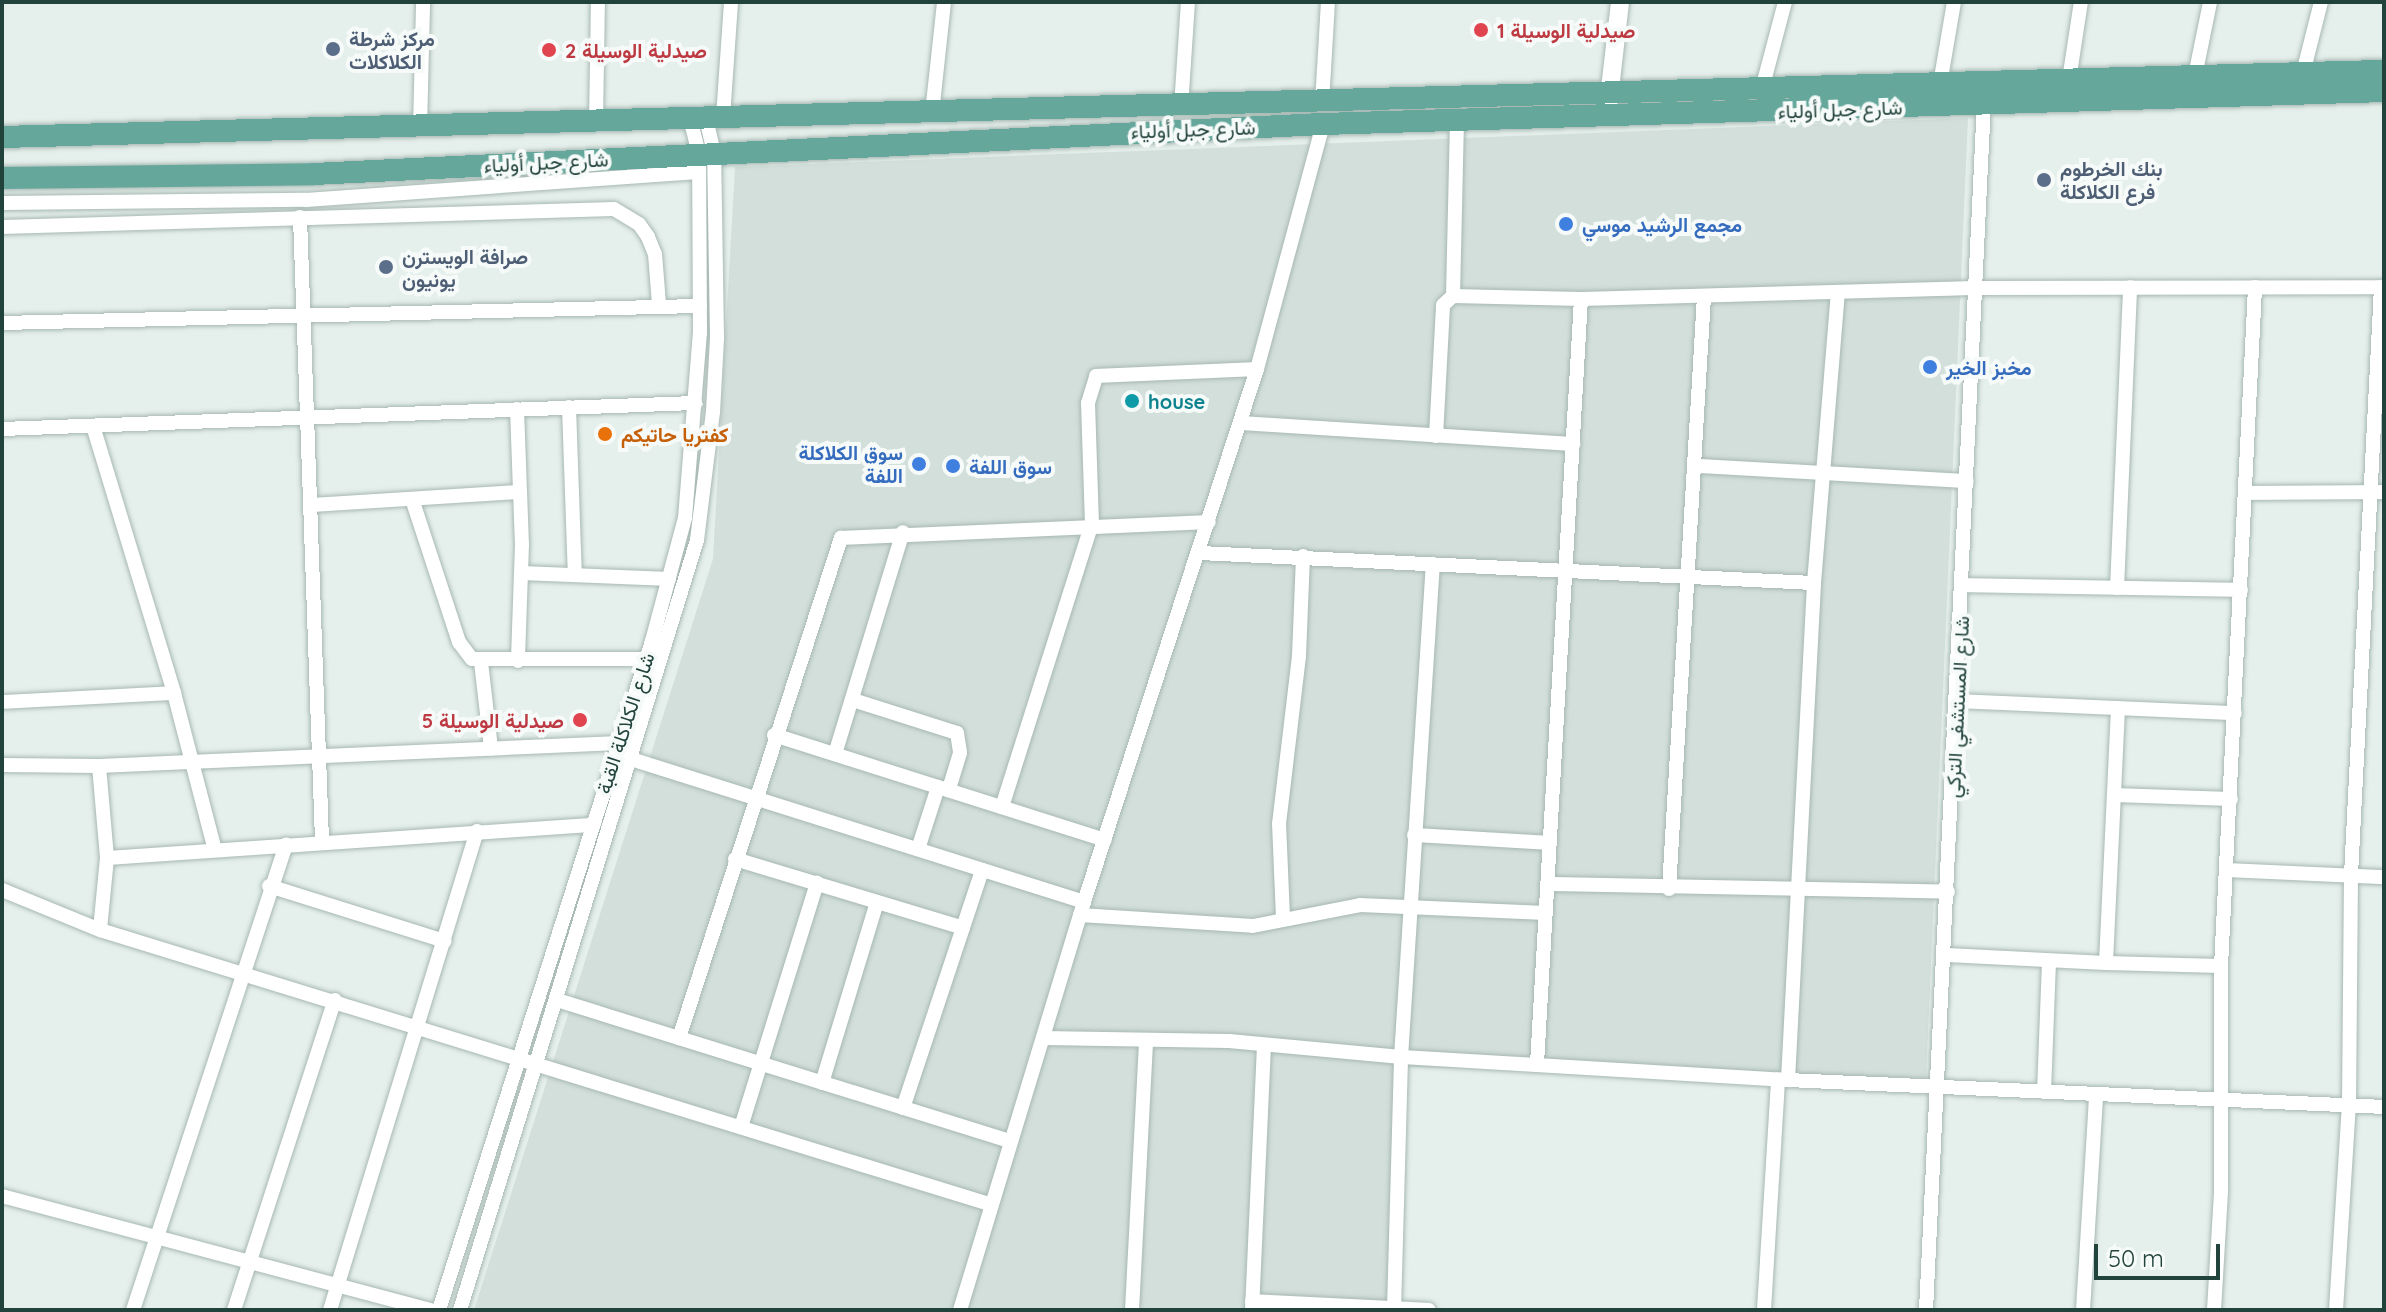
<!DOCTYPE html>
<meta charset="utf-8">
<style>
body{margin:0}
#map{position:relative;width:2386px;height:1312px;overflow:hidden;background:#e5efeb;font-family:Quicksand,Vazirmatn,sans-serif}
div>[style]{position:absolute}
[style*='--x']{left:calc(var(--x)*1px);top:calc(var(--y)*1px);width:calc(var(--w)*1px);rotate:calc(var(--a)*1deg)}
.built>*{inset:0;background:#d3dfda}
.roads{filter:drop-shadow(0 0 2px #a7b8b3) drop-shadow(0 0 2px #a7b8b3)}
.street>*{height:14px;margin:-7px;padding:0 7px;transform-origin:7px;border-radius:7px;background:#fff}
.secondary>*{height:18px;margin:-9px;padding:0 9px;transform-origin:9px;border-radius:9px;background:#fff}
.primary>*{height:22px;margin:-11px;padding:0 11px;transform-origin:11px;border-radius:11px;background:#66a79c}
.dots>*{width:22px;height:22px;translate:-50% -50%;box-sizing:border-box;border:4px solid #f6fbf9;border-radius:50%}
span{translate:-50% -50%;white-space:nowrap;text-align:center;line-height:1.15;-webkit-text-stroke:8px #f6fbf9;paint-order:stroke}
.health-label{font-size:20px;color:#be3a42;font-weight:700}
.left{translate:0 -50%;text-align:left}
.right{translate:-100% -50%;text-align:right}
.service-label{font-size:20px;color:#4e5e75;font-weight:700}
.street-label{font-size:20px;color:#22433c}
.shop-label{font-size:20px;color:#366cbe;font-weight:700}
.culture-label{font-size:20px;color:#0d838f;font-weight:700}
.food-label{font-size:20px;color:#c56008;font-weight:700}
.frame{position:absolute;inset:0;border:4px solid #22433c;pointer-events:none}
.scale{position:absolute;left:2094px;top:1244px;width:126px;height:36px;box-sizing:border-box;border:4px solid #22433c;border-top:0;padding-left:10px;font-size:24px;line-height:28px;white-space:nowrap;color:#22433c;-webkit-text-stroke:6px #f6fbf9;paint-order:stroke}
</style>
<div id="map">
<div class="built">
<div style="clip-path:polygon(1968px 118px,1926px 1078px,1405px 1067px,1394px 1310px,474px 1310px,713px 559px,735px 167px)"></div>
</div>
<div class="roads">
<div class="street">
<div style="--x:2303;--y:73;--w:73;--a:-75.8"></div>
<div style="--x:2195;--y:76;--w:76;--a:-78.5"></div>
<div style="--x:2069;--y:80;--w:79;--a:-81.3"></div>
<div style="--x:1940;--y:84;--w:83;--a:-80.3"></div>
<div style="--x:1762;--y:89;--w:90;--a:-75.2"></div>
<div style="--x:1322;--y:103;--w:101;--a:-86.6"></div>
<div style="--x:1181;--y:107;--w:105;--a:-86.2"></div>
<div style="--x:932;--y:113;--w:112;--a:-83.8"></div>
<div style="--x:723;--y:117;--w:115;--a:-86"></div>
<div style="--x:596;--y:124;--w:122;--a:-89.1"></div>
<div style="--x:420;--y:129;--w:127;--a:-88.6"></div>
<div style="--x:2;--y:203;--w:304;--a:-0.6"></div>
<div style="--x:306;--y:200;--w:393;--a:-4.1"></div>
<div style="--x:300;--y:217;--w:625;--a:87.98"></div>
<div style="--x:2;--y:227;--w:612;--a:-1.68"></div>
<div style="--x:614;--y:209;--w:29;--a:31"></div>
<div style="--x:639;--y:224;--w:16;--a:55"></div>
<div style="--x:648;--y:237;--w:18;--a:68"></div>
<div style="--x:655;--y:254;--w:50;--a:85.4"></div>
<div style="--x:1453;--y:296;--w:176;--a:-88.7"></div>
<div style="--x:2;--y:323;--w:698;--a:-1.4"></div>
<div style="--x:569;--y:407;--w:168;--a:88"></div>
<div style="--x:517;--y:409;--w:135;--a:87.9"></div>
<div style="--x:522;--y:544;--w:117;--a:92"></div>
<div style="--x:1240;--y:423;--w:334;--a:3.6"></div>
<div style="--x:93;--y:426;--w:279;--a:73.1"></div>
<div style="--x:174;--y:693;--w:162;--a:75.4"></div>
<div style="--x:2;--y:429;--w:694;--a:-2.15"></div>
<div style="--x:1436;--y:436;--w:131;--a:-86.9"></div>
<div style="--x:1443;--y:305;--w:13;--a:-42"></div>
<div style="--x:1453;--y:296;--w:128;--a:1.3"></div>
<div style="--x:1581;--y:299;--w:394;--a:-1.6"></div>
<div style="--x:1975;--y:288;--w:409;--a:-0.1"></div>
<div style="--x:1698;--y:466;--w:269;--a:3.2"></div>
<div style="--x:2245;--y:493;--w:139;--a:-0.4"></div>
<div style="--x:412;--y:499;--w:151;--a:71.8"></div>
<div style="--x:459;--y:642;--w:21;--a:53"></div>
<div style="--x:472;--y:659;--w:174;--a:0"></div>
<div style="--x:311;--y:505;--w:208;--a:-3.6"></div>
<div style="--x:1200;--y:553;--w:615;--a:2.8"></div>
<div style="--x:522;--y:573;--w:147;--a:2.3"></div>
<div style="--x:1963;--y:585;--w:278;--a:1"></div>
<div style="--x:2117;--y:588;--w:301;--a:-87.5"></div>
<div style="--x:481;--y:662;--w:87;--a:83.4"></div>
<div style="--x:853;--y:700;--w:109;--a:17.6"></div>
<div style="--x:957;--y:733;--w:20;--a:81"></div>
<div style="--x:960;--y:753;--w:39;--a:107"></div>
<div style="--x:1958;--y:701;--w:277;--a:2.5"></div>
<div style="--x:2;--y:702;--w:172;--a:-3"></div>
<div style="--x:2118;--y:708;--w:255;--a:92.7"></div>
<div style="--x:2106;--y:963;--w:115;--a:1.5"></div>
<div style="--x:774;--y:735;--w:347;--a:17.6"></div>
<div style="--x:835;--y:754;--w:232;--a:-73"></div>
<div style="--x:631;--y:759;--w:475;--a:17.5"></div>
<div style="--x:2;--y:765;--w:97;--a:0.6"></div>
<div style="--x:99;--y:766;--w:520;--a:-2.54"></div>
<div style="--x:99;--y:766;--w:92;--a:85"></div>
<div style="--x:107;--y:858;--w:72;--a:95.6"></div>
<div style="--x:2114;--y:795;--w:117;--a:2"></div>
<div style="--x:1002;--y:807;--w:297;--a:-72.4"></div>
<div style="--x:1092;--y:524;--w:121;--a:-91.9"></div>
<div style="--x:1088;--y:403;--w:28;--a:-73"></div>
<div style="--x:1096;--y:376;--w:161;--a:-2.5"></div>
<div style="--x:1414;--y:835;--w:134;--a:3.4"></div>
<div style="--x:918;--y:849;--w:65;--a:-72.1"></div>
<div style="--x:107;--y:858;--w:485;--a:-3.9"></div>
<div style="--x:735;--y:859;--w:238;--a:16.8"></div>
<div style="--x:2228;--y:870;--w:156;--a:2.6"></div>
<div style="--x:1547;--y:884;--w:401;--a:1.1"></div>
<div style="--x:269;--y:886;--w:184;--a:17.4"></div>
<div style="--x:1669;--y:889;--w:593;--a:-86.62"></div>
<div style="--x:2;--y:890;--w:106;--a:22.2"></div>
<div style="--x:100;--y:930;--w:930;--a:17.13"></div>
<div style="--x:1080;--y:915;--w:173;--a:3.6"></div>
<div style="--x:1253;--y:926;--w:109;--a:-11.1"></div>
<div style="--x:1360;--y:905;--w:186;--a:2.5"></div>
<div style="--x:1283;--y:918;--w:94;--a:-92.4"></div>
<div style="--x:1279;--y:824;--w:169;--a:-83.2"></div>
<div style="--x:1299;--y:656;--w:100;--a:-87.7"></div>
<div style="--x:1947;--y:955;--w:159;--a:2.9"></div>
<div style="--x:557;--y:1000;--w:474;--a:17.3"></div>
<div style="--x:679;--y:1038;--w:526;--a:-72.05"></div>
<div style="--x:841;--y:538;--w:368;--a:-2.5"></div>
<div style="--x:1043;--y:1038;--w:186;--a:0.9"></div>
<div style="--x:1229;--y:1041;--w:173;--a:5.3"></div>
<div style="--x:1401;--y:1057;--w:388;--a:3.4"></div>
<div style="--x:1788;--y:1080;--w:597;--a:2.59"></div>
<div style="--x:1537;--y:1064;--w:766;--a:-86.71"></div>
<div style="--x:1788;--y:1080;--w:498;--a:-87"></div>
<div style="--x:1814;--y:583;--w:291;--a:-85.3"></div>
<div style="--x:822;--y:1083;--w:189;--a:-73.1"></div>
<div style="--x:2044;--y:1092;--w:131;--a:-87.8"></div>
<div style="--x:903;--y:1108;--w:251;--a:-71.6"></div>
<div style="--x:741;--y:1127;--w:256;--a:-72.7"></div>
<div style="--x:2;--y:1196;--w:444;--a:14.9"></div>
<div style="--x:1252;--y:1301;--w:177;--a:2.9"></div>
<div style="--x:133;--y:1310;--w:490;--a:-71.8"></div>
<div style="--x:234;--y:1310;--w:326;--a:-72"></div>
<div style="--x:330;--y:1310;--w:501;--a:-72.94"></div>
<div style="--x:439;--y:1310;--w:702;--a:-72.34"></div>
<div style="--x:652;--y:641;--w:127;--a:-75"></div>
<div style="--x:685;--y:518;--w:186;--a:-85.4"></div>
<div style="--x:700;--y:333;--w:179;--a:-90.3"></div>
<div style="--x:699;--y:154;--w:38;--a:-104"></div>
<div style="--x:460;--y:1310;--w:806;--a:-72.89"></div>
<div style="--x:697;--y:540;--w:129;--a:-82.9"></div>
<div style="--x:713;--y:412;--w:74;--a:-86.9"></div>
<div style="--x:717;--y:338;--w:185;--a:-90.9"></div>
<div style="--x:714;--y:153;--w:37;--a:-103"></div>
<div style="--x:960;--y:1310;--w:426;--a:-73.1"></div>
<div style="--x:1084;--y:902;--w:560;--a:-72.02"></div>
<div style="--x:1257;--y:369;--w:254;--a:-74.9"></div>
<div style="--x:1132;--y:1310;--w:269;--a:-87"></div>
<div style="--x:1252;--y:1310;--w:265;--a:-87.4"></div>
<div style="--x:1394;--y:1310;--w:253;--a:-88.4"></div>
<div style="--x:1401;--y:1057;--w:494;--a:-86.3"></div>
<div style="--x:1764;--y:1310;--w:231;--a:-86.5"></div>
<div style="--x:1926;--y:1310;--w:1208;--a:-87.25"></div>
<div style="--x:2083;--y:1310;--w:214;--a:-86.5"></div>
<div style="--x:2214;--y:1310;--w:118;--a:-86.6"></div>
<div style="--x:2221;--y:1192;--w:226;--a:-90"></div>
<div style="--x:2221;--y:966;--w:680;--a:-87.13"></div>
<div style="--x:2336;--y:1310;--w:205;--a:-86.4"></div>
<div style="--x:2349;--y:1105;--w:230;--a:-89.5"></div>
<div style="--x:2351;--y:875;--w:589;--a:-87.08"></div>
</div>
<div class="secondary">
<div style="--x:1608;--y:106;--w:105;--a:-83.4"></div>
</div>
<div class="primary">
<div style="--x:2;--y:137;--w:2383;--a:-1.59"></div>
<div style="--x:2;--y:178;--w:312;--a:-0.7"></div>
<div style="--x:314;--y:174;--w:1010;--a:-2.84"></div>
<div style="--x:1323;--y:124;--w:1062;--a:-1.78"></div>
</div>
</div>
<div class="dots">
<div style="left:1481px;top:30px;background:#e0444e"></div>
<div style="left:333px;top:49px;background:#5c6f8a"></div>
<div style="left:549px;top:50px;background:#e0444e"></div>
<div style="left:2044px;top:180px;background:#5c6f8a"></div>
<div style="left:1566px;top:224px;background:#3f7fe0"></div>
<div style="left:386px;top:267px;background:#5c6f8a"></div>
<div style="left:1930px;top:367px;background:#3f7fe0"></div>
<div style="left:1132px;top:401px;background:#0f9aa8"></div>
<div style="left:605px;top:434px;background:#e8710a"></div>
<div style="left:919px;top:464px;background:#3f7fe0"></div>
<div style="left:953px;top:466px;background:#3f7fe0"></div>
<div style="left:580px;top:720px;background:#e0444e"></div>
</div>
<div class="health-label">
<span class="left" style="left:1497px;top:30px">صيدلية الوسيلة 1</span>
<span class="left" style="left:565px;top:50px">صيدلية الوسيلة 2</span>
<span class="right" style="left:564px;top:720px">صيدلية الوسيلة 5</span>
</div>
<div class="service-label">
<span class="left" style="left:349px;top:50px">مركز شرطة<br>الكلاكلات</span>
<span class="left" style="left:2060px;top:180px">بنك الخرطوم<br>فرع الكلاكلة</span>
<span class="left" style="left:402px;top:268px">صرافة الويسترن<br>يونيون</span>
</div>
<div class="street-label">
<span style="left:1840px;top:109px;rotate:-2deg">شارع جبل أولياء</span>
<span style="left:1193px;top:129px;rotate:-2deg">شارع جبل أولياء</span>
<span style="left:546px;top:162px;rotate:-3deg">شارع جبل أولياء</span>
<span style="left:1957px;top:707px;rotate:-87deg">شارع المستشفي التركي</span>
<span style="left:625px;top:723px;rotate:-72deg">شارع الكلاكلة القبة</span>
</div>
<div class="shop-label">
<span class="left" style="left:1582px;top:224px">مجمع الرشيد موسي</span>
<span class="left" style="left:1946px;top:367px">مخبز الخير</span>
<span class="right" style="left:903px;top:464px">سوق الكلاكلة<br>اللفة</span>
<span class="left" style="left:969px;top:466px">سوق اللفة</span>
</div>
<div class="culture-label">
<span class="left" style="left:1148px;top:401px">house</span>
</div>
<div class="food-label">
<span class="left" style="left:621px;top:434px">كفتريا حاتيكم</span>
</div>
<div class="frame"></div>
<div class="scale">50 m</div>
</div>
